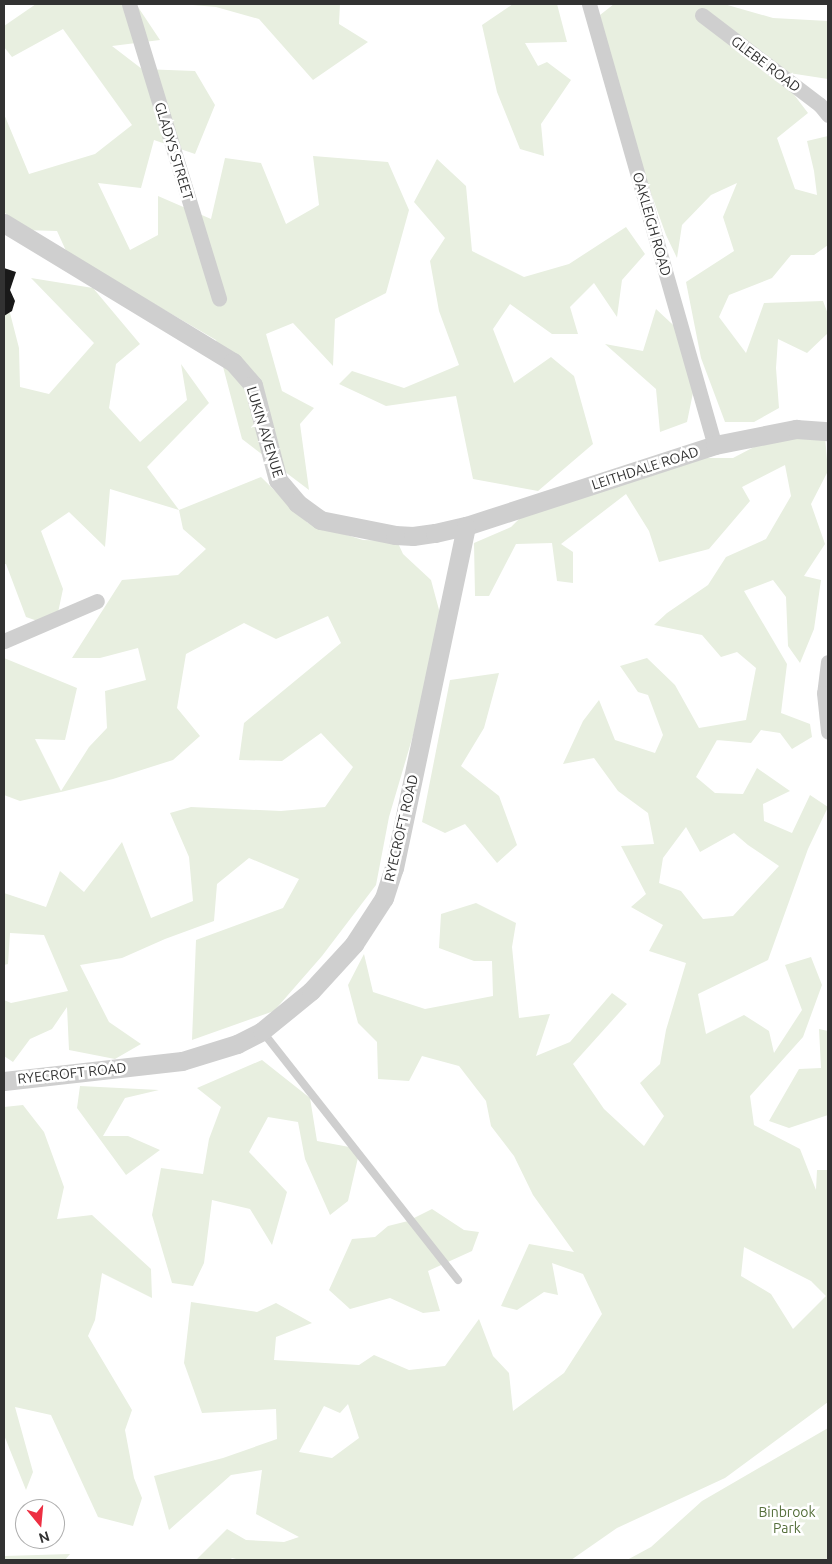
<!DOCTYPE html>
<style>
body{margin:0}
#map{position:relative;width:832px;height:1564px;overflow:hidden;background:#fff;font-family:Ubuntu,sans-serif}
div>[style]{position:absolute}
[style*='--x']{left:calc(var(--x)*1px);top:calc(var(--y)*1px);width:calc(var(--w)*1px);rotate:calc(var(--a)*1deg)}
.green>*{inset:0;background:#e8efe0}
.building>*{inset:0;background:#191919}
.service>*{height:8px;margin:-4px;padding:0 4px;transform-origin:4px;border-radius:4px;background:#cfcfcf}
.minor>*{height:15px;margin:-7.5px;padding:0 7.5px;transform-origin:7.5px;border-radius:7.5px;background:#cfcfcf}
.tertiary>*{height:19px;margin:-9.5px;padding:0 9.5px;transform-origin:9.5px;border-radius:9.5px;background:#cfcfcf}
span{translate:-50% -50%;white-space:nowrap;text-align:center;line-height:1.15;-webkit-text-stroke:5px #fff;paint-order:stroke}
.street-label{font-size:14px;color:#323232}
.park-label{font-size:14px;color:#56703c}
.frame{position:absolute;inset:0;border:5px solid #323232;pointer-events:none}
.north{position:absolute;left:15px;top:1499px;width:50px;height:50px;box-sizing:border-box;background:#fff;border:1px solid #adadad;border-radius:50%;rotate:163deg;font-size:14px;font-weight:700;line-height:20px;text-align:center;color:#323232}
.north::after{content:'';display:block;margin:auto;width:18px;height:22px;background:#ed2f42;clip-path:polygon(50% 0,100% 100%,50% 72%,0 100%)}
</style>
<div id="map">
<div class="green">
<div style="clip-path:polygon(36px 4px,136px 4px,160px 40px,112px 46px,142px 69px,195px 71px,215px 105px,195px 154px,154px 140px,141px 188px,98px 183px,130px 250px,158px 235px,158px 196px,211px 219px,225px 158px,261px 163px,286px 224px,319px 205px,313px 156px,388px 162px,409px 210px,386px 293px,335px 319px,333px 366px,293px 323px,266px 334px,282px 391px,314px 408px,300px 424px,309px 490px,242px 439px,216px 340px,67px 253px,57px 231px,23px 230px,4px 212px,4px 114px,29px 174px,95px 154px,132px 125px,63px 29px,12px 57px,4px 47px,4px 26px)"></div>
<div style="clip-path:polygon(181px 4px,340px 4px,339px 24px,368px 42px,313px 80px,259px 19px,216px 7px)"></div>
<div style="clip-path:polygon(513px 4px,557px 4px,567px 42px,525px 43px,538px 66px,547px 62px,571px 80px,541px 124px,544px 156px,520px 149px,497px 92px,482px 25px)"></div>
<div style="clip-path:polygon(614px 4px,724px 4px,773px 18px,828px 21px,828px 79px,776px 71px,808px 113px,777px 138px,795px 189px,817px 195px,814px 171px,807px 141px,828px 136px,828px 245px,814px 255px,791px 255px,772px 278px,729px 295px,719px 317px,746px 353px,764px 303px,823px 301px,828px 314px,828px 333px,807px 353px,778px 339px,776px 368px,779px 408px,754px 422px,725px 422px,701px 358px,686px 282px,734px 251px,723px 217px,737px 183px,711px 195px,682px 225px,677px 258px,666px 235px,624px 118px,600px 15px)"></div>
<div style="clip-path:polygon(437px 159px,466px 186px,472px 251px,524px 277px,569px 264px,626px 227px,645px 254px,622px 280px,617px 317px,594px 283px,570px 307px,578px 334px,552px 334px,510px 304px,493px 329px,514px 383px,551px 357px,574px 376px,593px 444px,538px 491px,473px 479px,456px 396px,386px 406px,339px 384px,352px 371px,404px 388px,459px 365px,439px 311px,430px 261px,445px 238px,414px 202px)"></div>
<div style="clip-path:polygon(31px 278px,93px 288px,140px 344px,116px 364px,109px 408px,140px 442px,187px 400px,181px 364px,209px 403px,147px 467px,179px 510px,261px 477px,308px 523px,363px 540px,397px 541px,403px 554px,431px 580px,449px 647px,432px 671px,389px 817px,376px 885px,322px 956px,274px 1011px,192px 1040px,196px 940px,283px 908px,299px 879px,249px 858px,217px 884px,214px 921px,165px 939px,122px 958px,80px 965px,109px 1022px,141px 1044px,115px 1059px,69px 1050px,67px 1007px,52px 1029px,30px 1039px,13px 1062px,4px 1056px,4px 1000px,11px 1003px,68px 991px,44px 935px,10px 933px,8px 964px,4px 965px,4px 893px,46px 907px,60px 871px,84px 892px,122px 842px,151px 918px,193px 901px,189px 857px,170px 813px,191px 807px,281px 811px,325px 807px,353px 767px,321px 733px,282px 761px,239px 760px,244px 723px,341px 643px,328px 616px,276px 639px,244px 623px,186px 654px,177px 708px,200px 736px,173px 760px,113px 779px,61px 792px,20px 801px,4px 795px,4px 658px,77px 688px,65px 740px,35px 739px,61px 791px,89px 747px,107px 728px,105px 691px,146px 680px,138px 648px,100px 658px,72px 658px,122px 580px,178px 575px,206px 549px,183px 529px,179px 510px,110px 489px,105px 547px,69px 512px,41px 531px,63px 589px,55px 627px,26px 617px,6px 564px,4px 564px,4px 312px,10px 313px,19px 348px,20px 387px,49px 394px,94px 343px)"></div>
<div style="clip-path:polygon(656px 309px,685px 336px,694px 388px,687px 422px,660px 432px,656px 389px,605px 344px,643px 351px)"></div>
<div style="clip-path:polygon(evenodd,825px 437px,828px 471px,811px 504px,825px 544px,804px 576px,821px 580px,814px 629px,800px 663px,788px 646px,786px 597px,773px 580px,744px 591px,787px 664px,781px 713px,810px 724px,812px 737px,792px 749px,780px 733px,761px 730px,751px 743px,717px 740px,696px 777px,715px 793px,743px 794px,757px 768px,790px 791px,763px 804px,764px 821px,792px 833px,810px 795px,828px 807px,808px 849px,768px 960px,698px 994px,706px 1034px,744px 1015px,769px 1031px,774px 1053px,802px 1010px,785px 965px,811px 957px,822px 985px,803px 1037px,750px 1096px,754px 1125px,800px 1149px,816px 1190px,817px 1170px,828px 1170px,828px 1402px,725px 1478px,617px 1528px,571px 1560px,240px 1560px,232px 1558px,230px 1560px,196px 1560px,227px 1529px,246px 1540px,284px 1542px,299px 1537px,256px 1514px,262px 1470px,231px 1475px,169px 1530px,154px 1476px,223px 1458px,277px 1439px,276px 1409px,202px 1413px,184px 1363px,191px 1302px,257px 1312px,276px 1303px,312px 1323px,276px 1337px,274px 1360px,359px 1365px,374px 1355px,409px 1370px,445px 1366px,479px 1319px,493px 1356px,509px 1373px,513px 1411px,564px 1373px,602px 1314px,583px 1274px,552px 1263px,558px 1295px,544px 1292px,517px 1310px,501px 1306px,529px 1244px,574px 1252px,533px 1195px,514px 1156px,491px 1126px,486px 1101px,459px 1066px,422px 1056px,409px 1081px,378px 1079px,377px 1042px,358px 1023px,348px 985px,364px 954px,373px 992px,425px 1009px,493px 996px,492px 961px,474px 961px,439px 948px,441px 914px,476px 903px,516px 923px,512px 947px,519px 1018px,550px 1014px,536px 1056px,570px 1042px,612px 993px,627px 1004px,573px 1064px,604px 1109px,644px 1146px,664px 1116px,640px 1083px,660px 1064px,666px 1030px,686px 963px,649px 951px,663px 925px,631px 907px,646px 894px,621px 846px,654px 844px,648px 813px,618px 791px,594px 758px,563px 764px,583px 721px,599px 700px,615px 740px,655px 753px,663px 735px,648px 695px,638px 692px,620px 666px,647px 658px,675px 685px,699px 728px,746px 720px,756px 668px,737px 652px,721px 657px,702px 635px,654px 625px,667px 613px,708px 585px,726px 557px,766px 539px,791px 496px,785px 465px,742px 487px,750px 501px,709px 549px,659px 562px,649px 531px,626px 494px,561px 544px,573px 552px,573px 583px,557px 581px,552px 543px,516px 544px,489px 596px,475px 596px,474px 543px,511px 527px,524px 514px,692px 458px,733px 458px,771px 438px,825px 437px,686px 827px,700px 852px,734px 833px,748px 845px,779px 866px,733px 916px,703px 919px,681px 891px,659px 883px,663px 858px,686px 827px,825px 437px,744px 1247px,811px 1281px,826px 1296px,793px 1329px,771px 1294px,741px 1276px,744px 1247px,825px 437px,348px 1404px,359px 1438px,332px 1458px,299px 1452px,324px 1406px,340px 1413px,348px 1404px)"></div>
<div style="clip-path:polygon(499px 673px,484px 728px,461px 766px,499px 796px,517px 845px,497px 863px,465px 824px,445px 833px,422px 822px,450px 680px)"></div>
<div style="clip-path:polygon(819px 1029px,828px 1031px,828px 1115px,789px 1128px,769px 1121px,799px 1069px,821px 1068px)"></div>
<div style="clip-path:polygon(262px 1060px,310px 1098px,317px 1141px,360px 1149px,348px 1201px,330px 1215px,305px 1159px,298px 1122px,268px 1117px,249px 1152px,287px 1192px,272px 1245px,250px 1209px,212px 1200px,204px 1263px,193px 1286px,172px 1283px,152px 1215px,161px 1168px,203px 1174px,209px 1139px,221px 1107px,197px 1088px)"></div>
<div style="clip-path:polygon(80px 1086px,159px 1090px,125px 1098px,103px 1136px,128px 1136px,160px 1150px,126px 1175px,77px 1108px)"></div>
<div style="clip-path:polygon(23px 1105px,44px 1132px,64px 1187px,57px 1219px,92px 1215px,151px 1269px,152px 1298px,102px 1273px,95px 1320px,88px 1336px,132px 1410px,125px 1430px,134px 1478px,142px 1498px,133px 1526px,98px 1517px,51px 1415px,15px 1407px,33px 1472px,26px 1490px,4px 1435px,4px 1107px)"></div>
<div style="clip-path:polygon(432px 1209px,464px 1230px,479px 1232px,472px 1251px,428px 1271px,440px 1311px,423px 1313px,390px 1298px,350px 1309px,329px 1290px,352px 1239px,375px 1237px,388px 1226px,408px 1221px)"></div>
<div style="clip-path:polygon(828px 1428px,828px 1560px,627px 1560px,651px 1547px,702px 1501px)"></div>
<div style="clip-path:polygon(70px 1554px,65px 1560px,4px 1560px,5px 1556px)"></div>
</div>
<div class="building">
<div style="clip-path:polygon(4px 268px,16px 272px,10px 290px,15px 301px,12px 311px,4px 316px)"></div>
</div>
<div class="service">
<div style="--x:262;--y:1031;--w:317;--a:51.8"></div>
</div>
<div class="minor">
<div style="--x:129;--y:4;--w:308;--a:73"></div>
<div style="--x:589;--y:4;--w:459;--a:74.1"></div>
<div style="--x:702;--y:15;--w:148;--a:37.3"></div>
<div style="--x:820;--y:105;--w:13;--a:51"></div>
<div style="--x:4;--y:641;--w:101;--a:-23.3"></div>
<div style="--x:828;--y:662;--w:31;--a:97"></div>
<div style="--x:824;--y:693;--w:39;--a:84"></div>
</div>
<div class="tertiary">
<div style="--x:4;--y:223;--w:268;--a:31.3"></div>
<div style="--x:233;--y:362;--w:30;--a:49"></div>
<div style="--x:253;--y:385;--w:98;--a:75.3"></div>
<div style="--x:278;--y:480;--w:30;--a:50"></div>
<div style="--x:297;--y:503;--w:29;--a:36"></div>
<div style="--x:320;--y:520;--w:76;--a:11.3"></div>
<div style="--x:395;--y:535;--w:18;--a:3"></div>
<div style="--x:413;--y:536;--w:22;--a:-8"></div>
<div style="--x:435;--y:533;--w:32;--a:-13"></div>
<div style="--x:466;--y:526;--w:262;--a:-18"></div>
<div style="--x:715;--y:445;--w:83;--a:-11.2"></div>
<div style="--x:796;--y:429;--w:32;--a:4"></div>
<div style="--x:4;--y:1081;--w:179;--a:-6.4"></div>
<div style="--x:182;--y:1061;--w:58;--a:-17.2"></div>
<div style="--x:237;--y:1044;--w:28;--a:-27"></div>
<div style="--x:262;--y:1031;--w:63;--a:-39.2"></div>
<div style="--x:311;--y:991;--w:64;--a:-47.5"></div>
<div style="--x:354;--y:944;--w:55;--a:-56.9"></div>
<div style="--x:384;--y:898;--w:32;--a:-72"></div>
<div style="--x:394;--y:868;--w:349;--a:-78.1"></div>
</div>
<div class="street-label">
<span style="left:766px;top:64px;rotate:37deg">GLEBE ROAD</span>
<span style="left:174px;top:151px;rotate:73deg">GLADYS STREET</span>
<span style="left:652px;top:224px;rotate:74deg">OAKLEIGH ROAD</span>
<span style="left:265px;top:432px;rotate:73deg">LUKIN AVENUE</span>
<span style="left:645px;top:468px;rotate:-18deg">LEITHDALE ROAD</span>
<span style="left:401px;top:828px;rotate:-77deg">RYECROFT ROAD</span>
<span style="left:72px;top:1073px;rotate:-6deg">RYECROFT ROAD</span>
</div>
<div class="park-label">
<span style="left:787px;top:1520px">Binbrook<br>Park</span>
</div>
<div class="frame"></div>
<div class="north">N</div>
</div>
